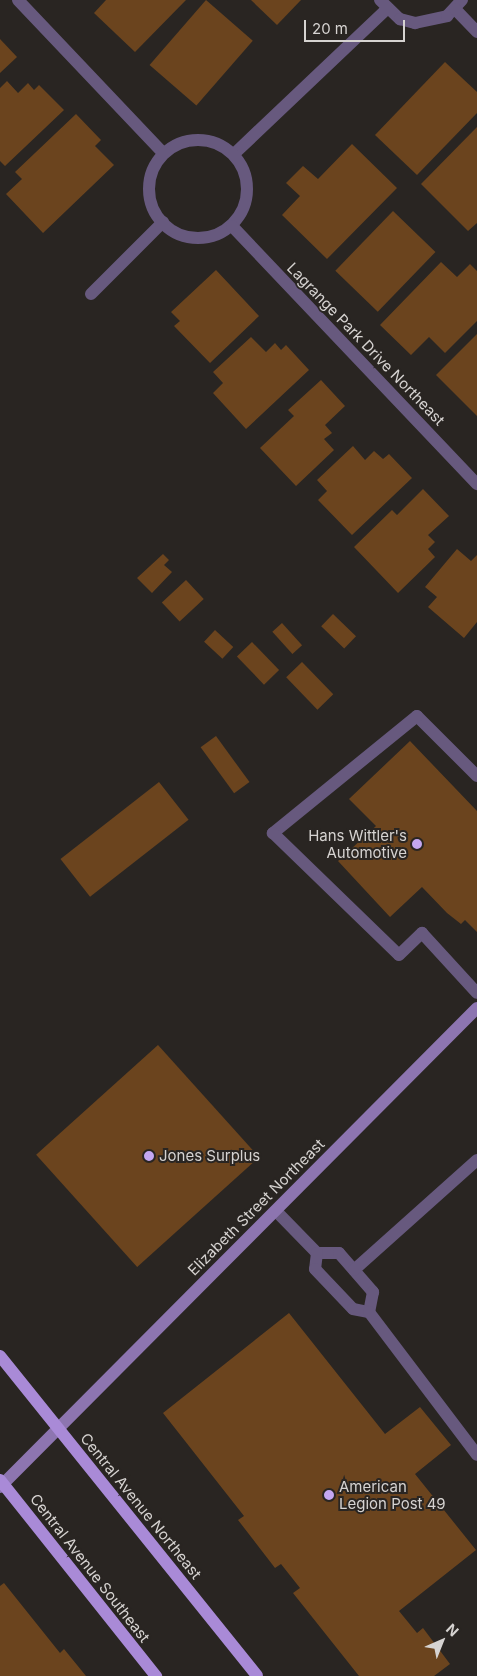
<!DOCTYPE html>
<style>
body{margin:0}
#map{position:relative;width:477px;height:1676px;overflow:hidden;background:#292522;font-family:Inter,sans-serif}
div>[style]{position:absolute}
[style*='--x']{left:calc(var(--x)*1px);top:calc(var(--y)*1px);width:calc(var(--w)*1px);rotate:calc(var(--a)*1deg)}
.building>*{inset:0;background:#6b441e;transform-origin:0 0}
.lane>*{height:12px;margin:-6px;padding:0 6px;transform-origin:6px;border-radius:6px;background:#67597e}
.street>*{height:12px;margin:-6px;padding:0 6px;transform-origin:6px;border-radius:6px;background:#67597e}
.street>.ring{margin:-6px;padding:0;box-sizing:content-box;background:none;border:12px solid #67597e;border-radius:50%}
.secondary>*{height:12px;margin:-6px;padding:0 6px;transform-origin:6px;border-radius:6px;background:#8d75b0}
.primary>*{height:12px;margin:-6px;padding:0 6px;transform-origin:6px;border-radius:6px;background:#a98ad7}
.dots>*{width:14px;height:14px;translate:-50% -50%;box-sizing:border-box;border:2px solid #292522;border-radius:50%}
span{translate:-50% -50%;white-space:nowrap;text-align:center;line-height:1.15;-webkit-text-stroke:4px #292522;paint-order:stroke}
.street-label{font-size:15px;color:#d6d3d1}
.poi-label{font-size:15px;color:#d6d3d1}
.right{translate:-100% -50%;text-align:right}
.left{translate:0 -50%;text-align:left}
.north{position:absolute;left:417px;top:1616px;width:50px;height:50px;-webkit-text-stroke:4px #292522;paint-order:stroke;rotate:44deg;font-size:14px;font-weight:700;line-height:20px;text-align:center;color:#d6d3d1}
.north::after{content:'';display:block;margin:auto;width:18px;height:22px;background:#d6d3d1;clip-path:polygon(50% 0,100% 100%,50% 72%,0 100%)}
.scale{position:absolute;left:304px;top:20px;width:101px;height:22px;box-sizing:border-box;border:2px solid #d6d3d1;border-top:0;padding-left:6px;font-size:15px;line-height:18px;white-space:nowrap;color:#d6d3d1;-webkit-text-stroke:4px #292522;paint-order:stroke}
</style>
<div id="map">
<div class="building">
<div style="clip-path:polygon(106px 0,186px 0,135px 52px,94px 13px)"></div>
<div style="left:206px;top:0;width:62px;height:86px;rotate:41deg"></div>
<div style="clip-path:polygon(251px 0,301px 0,277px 25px)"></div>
<div style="clip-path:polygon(0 39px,17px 57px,0 73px)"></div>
<div style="clip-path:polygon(445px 62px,477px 92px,477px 113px,417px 175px,375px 135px)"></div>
<div style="clip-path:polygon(7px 81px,18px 93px,28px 83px,34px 90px,39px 85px,64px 110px,5px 166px,0 161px,0 88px)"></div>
<div style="clip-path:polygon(76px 114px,101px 140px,95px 146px,114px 165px,43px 233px,6px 194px,22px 179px,15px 172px)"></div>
<div style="clip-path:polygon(477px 127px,477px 223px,468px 231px,421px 184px)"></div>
<div style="clip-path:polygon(352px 144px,397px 188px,327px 259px,282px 215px,300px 196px,286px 183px,303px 166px,318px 179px)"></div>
<div style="left:393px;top:211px;width:59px;height:83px;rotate:44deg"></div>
<div style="clip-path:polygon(441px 262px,457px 277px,470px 264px,477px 271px,477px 321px,445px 353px,429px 337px,411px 355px,380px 325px)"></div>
<div style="clip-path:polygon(216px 270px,259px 316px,210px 363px,174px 326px,180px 321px,171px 312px)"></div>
<div style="clip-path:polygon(477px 334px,477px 416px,436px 375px)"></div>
<div style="clip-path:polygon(251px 337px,266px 352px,275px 343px,281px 350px,286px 345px,309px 370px,246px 429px,213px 393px,223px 383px,213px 372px)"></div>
<div style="clip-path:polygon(321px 380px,345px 406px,325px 425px,332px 433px,324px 439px,334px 450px,296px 486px,260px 448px,294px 416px,288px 410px)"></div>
<div style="clip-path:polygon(353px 446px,365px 460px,374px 451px,383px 459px,389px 454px,412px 478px,352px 535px,318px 500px,327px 491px,317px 480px)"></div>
<div style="clip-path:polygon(423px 489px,449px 516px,428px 535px,435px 542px,428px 549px,435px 557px,398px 593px,354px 547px,392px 510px,397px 515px)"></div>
<div style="clip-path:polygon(457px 549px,471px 561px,477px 555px,477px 622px,464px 638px,428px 607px,437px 597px,425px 587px)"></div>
<div style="clip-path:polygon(163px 554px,169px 560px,164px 565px,172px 572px,152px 593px,137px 578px)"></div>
<div style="left:186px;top:580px;width:26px;height:33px;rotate:47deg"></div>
<div style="left:333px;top:614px;width:32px;height:17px;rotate:44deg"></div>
<div style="left:282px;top:623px;width:30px;height:13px;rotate:48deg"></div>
<div style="left:215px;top:630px;width:25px;height:16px;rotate:43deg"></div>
<div style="left:252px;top:642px;width:39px;height:21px;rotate:46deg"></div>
<div style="left:302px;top:662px;width:45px;height:22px;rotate:46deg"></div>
<div style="left:216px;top:736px;width:57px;height:19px;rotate:54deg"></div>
<div style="clip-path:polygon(410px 741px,477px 811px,477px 932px,465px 920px,461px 924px,447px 913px,422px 887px,390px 917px,338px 861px,376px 826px,349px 799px)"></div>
<div style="left:159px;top:782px;width:48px;height:125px;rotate:52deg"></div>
<div style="left:158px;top:1045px;width:151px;height:164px;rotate:48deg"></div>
<div style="clip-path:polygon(289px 1313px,385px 1434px,420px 1407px,451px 1445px,415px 1474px,476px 1550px,399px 1611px,417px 1633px,423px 1628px,450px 1664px,434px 1676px,359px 1676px,293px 1593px,300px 1588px,281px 1564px,275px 1568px,238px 1520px,244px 1516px,163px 1413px)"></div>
<div style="clip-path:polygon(4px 1583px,60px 1653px,64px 1649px,86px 1676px,0 1676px,0 1586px)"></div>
</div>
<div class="lane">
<div style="--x:234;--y:154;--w:211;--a:-43.5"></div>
<div style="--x:91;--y:294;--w:102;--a:-45"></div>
<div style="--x:477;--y:776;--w:85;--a:-135"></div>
<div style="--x:417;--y:716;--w:186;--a:140.9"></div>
<div style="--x:273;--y:833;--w:175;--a:44.1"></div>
<div style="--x:399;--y:955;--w:32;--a:-44"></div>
<div style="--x:422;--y:933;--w:81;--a:47.5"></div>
<div style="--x:276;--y:1211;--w:59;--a:45.7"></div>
<div style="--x:317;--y:1253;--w:22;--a:0"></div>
<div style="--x:339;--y:1253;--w:52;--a:48.9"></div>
<div style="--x:373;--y:1292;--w:20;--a:101"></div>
<div style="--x:317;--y:1253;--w:16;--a:97"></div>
<div style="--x:315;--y:1269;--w:55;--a:46.5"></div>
<div style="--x:353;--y:1309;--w:16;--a:11"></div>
<div style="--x:369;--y:1312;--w:179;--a:52.9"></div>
<div style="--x:354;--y:1270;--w:165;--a:-41.8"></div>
</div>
<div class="street">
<div style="--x:18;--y:0;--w:211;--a:46.5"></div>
<div style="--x:380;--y:0;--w:28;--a:44"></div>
<div style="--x:400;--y:19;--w:16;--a:15"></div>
<div style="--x:415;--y:23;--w:33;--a:-12"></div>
<div style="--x:447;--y:16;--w:22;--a:-47"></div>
<div style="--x:455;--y:9;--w:32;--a:46"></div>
<div class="ring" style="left:149px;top:140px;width:86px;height:86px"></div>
<div style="--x:232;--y:226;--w:356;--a:46.5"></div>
</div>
<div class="secondary">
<div style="--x:0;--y:1487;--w:676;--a:-45.12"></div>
</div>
<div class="primary">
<div style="--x:0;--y:1356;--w:410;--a:51.2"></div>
<div style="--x:0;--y:1480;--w:251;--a:51.5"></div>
</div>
<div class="dots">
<div style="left:417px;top:844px;background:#c4a7f1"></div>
<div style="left:149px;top:1156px;background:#c4a7f1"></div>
<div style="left:329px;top:1495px;background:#c4a7f1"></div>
</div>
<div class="street-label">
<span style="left:366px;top:344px;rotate:46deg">Lagrange Park Drive Northeast</span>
<span style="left:256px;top:1207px;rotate:-45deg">Elizabeth Street Northeast</span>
<span style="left:141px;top:1506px;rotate:51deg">Central Avenue Northeast</span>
<span style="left:90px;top:1568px;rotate:52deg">Central Avenue Southeast</span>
</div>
<div class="poi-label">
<span class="right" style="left:407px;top:844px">Hans Wittler's<br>Automotive</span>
<span class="left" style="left:159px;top:1156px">Jones Surplus</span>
<span class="left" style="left:339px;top:1495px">American<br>Legion Post 49</span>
</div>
<div class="north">N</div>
<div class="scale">20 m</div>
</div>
